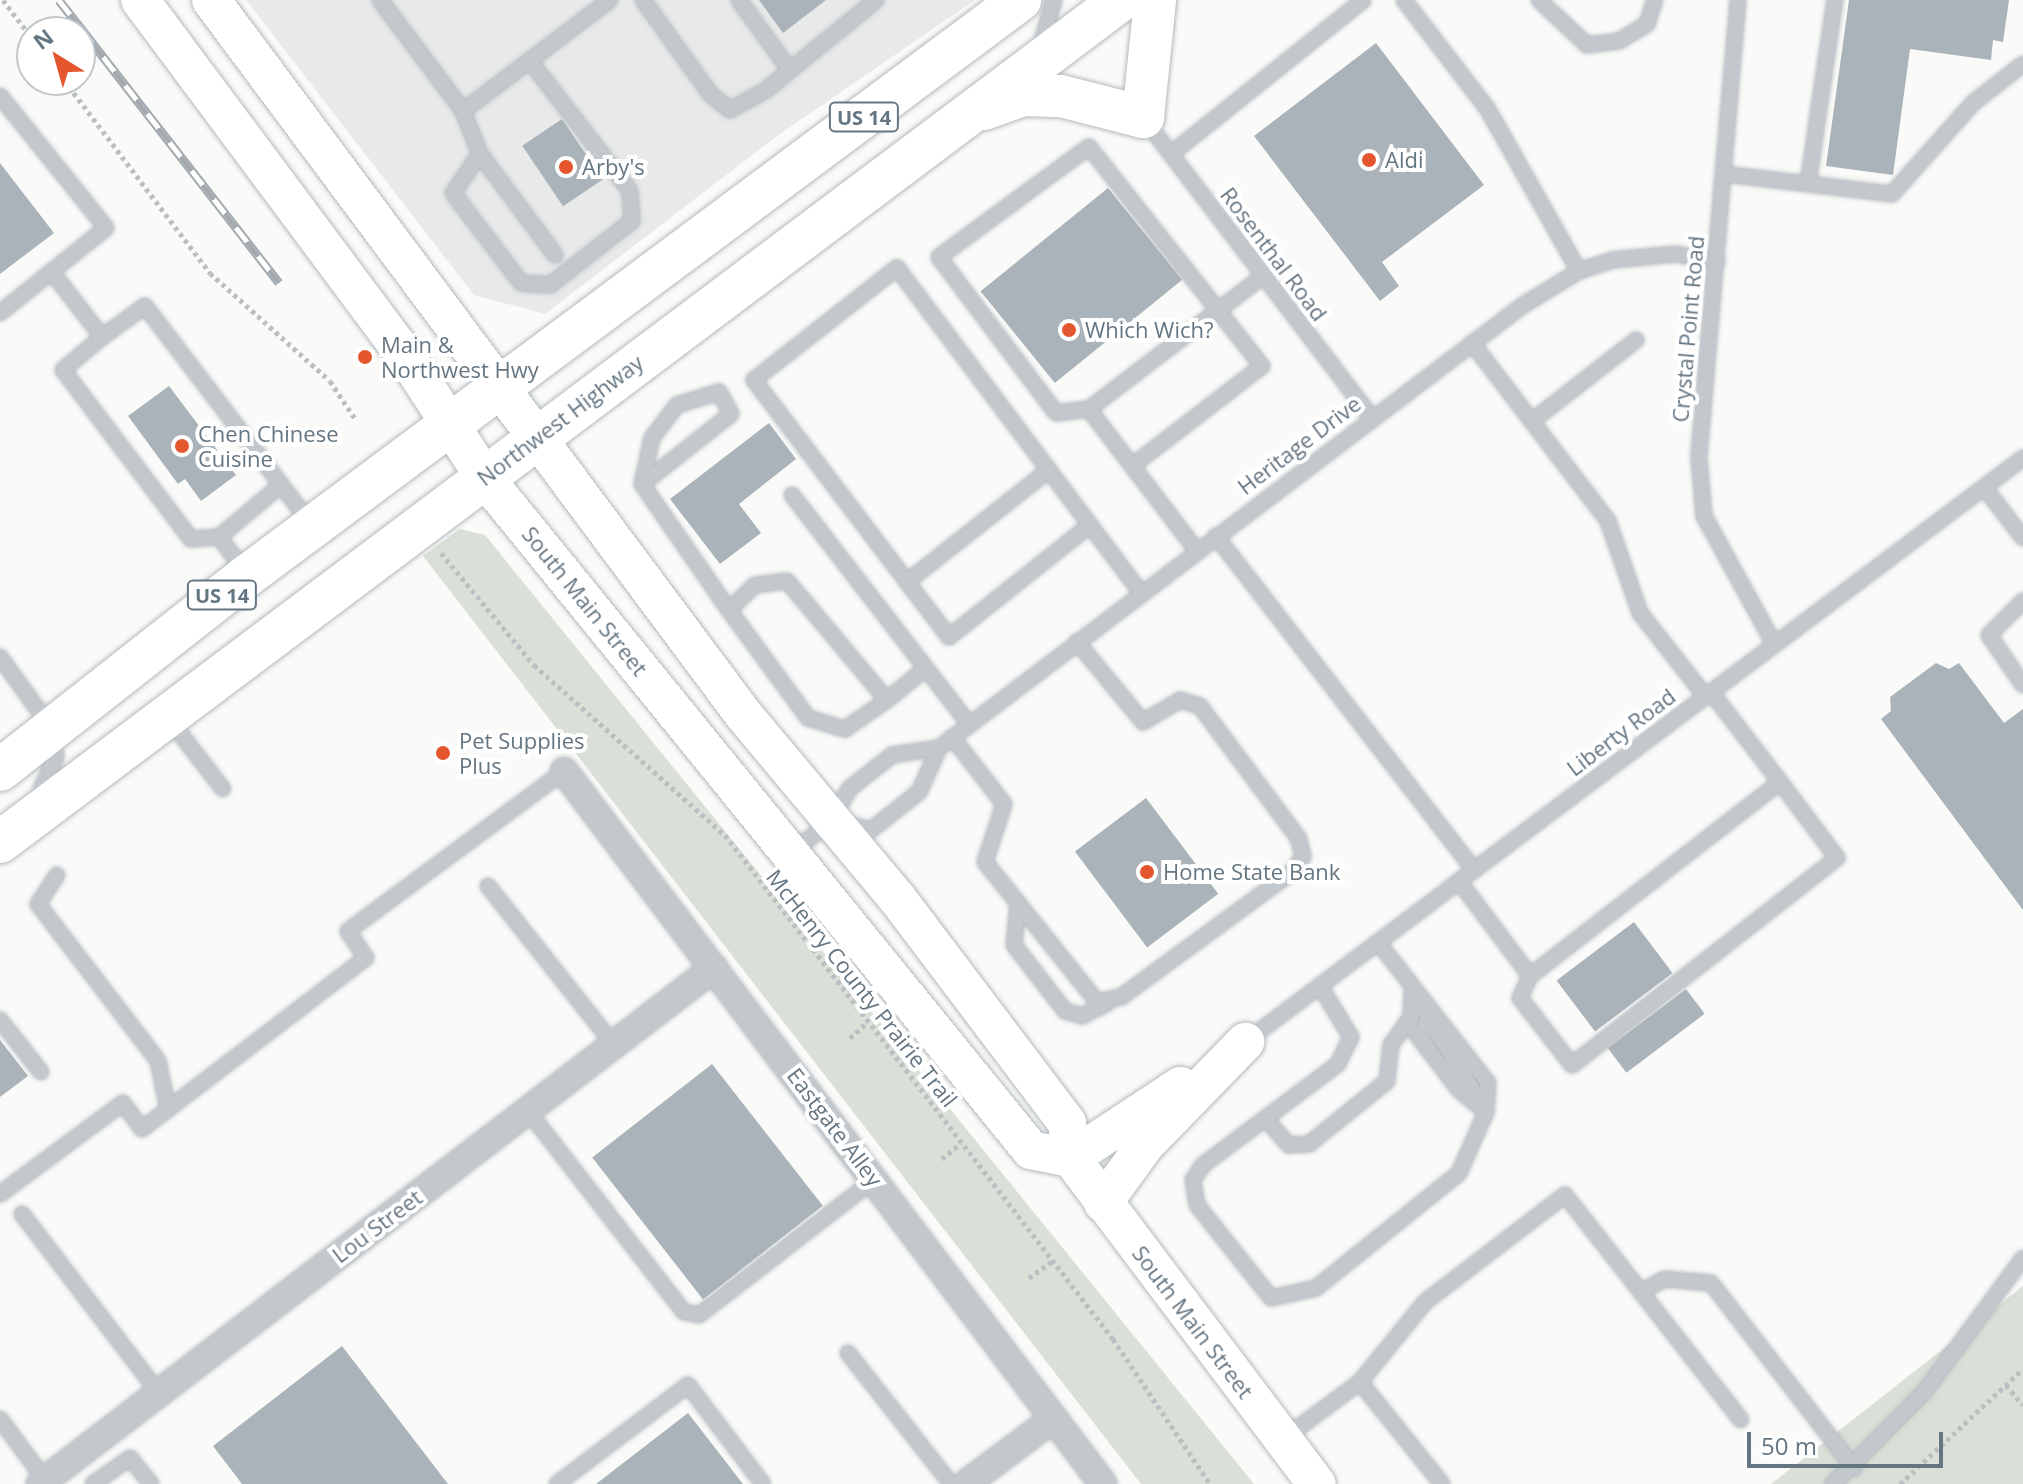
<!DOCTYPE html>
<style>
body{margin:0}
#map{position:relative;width:2023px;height:1484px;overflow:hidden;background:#fafaf8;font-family:"Open Sans",sans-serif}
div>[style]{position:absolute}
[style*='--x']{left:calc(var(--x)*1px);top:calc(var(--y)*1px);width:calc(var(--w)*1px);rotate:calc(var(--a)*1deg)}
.built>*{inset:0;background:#e8e9e9}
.green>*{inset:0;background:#dadfd7}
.building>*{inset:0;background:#aab3b9;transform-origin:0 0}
.path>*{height:5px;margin-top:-2.5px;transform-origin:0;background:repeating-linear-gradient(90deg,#bbbfc2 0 4px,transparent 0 8px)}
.roads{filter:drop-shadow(0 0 2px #b3babf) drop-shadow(0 0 2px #b3babf)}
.lane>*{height:14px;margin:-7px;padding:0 7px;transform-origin:7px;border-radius:7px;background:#c3c8cc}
.street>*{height:26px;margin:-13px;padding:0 13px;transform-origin:13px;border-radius:13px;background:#c3c8cc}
.secondary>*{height:38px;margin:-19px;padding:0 19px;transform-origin:19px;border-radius:19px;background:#fff}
.primary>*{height:42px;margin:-21px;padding:0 21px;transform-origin:21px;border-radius:21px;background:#fff}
.rail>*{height:9px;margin-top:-4.5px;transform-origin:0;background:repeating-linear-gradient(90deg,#fff 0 18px,#a2aab0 0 36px);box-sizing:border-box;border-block:2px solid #a2aab0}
.dots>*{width:22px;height:22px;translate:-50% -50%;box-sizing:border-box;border:4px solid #fff;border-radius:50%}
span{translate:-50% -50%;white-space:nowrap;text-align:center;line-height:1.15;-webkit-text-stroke:8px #fff;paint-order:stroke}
.shield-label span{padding:2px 6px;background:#fff;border:2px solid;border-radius:6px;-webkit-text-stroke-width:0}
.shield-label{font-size:20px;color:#657683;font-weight:700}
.poi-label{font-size:22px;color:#657683}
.left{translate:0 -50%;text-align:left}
.street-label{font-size:22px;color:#657683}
.north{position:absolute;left:16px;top:16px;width:80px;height:80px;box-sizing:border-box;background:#fff;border:2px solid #c1c8cd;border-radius:50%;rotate:323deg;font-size:22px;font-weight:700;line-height:32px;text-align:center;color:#657683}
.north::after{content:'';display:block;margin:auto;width:28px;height:36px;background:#e4572e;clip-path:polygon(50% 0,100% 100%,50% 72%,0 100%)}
.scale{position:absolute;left:1747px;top:1432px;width:196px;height:36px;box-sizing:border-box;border:4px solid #657683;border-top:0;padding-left:10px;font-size:24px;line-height:28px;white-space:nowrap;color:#657683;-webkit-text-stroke:6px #fff;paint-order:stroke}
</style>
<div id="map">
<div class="built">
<div style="clip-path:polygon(246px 0,975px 0,777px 136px,545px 314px,474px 295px)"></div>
</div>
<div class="green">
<div style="clip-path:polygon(460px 529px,485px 535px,1254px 1484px,1141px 1484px,423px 556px)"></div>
<div style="clip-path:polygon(2023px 1286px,2023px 1484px,1771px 1484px)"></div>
</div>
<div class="building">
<div style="clip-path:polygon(759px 0,826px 0,783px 33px)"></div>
<div style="clip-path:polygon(1849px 0,2009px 0,2003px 42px,1993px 40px,1991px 60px,1910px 49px,1893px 175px,1826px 166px)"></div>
<div style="clip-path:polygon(1376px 43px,1484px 185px,1382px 262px,1399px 286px,1380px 301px,1254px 136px)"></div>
<div style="left:562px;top:119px;width:73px;height:48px;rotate:56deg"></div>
<div style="clip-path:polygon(0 163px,54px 233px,0 274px)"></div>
<div style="left:1108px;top:188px;width:118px;height:164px;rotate:51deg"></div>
<div style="clip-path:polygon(169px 386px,236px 475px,201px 501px,185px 479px,178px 484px,128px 416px)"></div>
<div style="clip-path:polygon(769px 423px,796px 459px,739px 504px,761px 533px,720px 564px,670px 499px)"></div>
<div style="clip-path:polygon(1936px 663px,1949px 669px,1959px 663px,2004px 723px,2023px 709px,2023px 910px,1881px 719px,1891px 711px,1890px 697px)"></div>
<div style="left:1146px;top:798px;width:120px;height:89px;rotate:53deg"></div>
<div style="left:1634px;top:922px;width:64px;height:97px;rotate:53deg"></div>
<div style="left:1686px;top:989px;width:31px;height:98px;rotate:53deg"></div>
<div style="clip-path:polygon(0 1040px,28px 1076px,0 1097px)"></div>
<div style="left:712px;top:1064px;width:180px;height:152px;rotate:52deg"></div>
<div style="clip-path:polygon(342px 1346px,448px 1484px,242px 1484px,213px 1446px)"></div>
<div style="clip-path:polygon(688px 1413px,743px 1484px,596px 1484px)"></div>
</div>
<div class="path">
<div style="--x:3;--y:0;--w:48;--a:52.7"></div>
<div style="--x:64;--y:80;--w:242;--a:52.9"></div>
<div style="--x:210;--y:273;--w:161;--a:42"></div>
<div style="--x:330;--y:381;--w:47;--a:56.3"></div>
<div style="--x:441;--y:553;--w:146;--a:50.3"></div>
<div style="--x:534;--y:665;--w:256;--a:41.7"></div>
<div style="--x:725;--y:835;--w:636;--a:52.41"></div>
<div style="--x:1113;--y:1339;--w:174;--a:56.2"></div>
<div style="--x:850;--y:1038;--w:24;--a:-42"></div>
<div style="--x:942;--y:1159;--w:25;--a:-40"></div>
<div style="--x:1029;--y:1278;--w:29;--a:-36"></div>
<div style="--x:2006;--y:1385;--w:26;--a:50"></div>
<div style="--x:1900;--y:1484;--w:168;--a:-43.1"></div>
</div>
<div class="roads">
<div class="lane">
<div style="--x:380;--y:0;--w:139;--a:53.2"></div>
<div style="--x:463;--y:111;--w:184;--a:-37.1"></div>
<div style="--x:643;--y:0;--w:117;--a:54.4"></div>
<div style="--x:711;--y:95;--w:24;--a:38"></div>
<div style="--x:730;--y:110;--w:41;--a:-29.1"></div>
<div style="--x:766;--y:90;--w:142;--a:-39.3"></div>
<div style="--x:739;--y:0;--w:85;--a:54.1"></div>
<div style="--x:1404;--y:0;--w:136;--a:52.5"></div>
<div style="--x:1487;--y:108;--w:187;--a:60.6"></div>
<div style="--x:1539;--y:0;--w:66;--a:43.2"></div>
<div style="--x:1587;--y:45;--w:32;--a:-7"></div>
<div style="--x:1619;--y:41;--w:33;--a:-31"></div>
<div style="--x:1647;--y:24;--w:25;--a:-72"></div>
<div style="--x:1738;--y:0;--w:460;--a:94.9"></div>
<div style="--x:1699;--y:458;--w:58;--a:85.1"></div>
<div style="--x:1704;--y:516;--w:146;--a:61.3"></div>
<div style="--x:1040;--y:48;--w:50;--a:-73.7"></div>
<div style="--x:0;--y:96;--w:169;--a:51.2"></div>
<div style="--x:106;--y:228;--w:136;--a:141.3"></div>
<div style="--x:463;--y:111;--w:46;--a:68.4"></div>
<div style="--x:480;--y:154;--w:126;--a:53.4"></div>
<div style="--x:1145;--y:120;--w:373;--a:52.7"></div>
<div style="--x:480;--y:154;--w:47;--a:124.7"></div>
<div style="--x:453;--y:193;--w:113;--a:52.9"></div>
<div style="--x:521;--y:283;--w:29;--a:4"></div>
<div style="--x:550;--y:285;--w:104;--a:-38"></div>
<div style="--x:632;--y:221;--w:30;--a:-94"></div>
<div style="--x:630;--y:191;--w:164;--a:-127.6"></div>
<div style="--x:1171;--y:154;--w:246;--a:-38.7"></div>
<div style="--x:1724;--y:174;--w:169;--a:6.8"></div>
<div style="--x:1892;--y:194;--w:122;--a:-48.3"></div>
<div style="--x:1973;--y:103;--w:63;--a:-38"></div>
<div style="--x:1808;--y:184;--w:186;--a:-81.7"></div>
<div style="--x:52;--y:272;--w:82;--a:52.4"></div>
<div style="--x:102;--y:337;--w:53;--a:-35.8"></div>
<div style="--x:145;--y:306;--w:274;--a:52.7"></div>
<div style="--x:102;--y:337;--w:51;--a:139.8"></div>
<div style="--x:63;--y:370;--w:212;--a:52.9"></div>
<div style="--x:191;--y:539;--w:28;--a:-4"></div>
<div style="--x:219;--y:537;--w:81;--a:-40"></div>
<div style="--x:1472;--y:343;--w:224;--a:52.6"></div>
<div style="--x:1608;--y:521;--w:97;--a:70.8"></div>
<div style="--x:1640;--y:613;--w:105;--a:51.9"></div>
<div style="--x:1089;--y:409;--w:33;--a:173"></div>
<div style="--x:1056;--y:413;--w:195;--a:-126.9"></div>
<div style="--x:939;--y:257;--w:186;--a:-36.3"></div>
<div style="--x:1089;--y:147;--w:279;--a:51.7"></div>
<div style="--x:1262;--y:366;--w:164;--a:142.4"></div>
<div style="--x:1532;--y:421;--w:132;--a:-37.9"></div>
<div style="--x:642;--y:484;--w:47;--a:-77.7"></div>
<div style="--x:652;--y:438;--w:41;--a:-52.9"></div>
<div style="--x:677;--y:405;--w:44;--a:-17.2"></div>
<div style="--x:719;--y:392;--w:25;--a:61"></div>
<div style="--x:731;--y:414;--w:113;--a:141.8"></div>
<div style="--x:642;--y:484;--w:153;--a:55.4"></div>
<div style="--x:1984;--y:487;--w:64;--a:52.6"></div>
<div style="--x:792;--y:495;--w:289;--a:52.3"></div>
<div style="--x:1090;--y:525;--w:180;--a:141.5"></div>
<div style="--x:949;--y:637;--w:323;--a:-127.2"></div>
<div style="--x:754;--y:380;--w:182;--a:-38.1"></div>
<div style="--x:897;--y:268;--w:406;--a:53.1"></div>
<div style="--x:1216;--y:536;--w:422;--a:52.3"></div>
<div style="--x:219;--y:537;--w:43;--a:52.6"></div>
<div style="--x:1197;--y:551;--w:178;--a:-127.3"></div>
<div style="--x:1089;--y:409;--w:219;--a:-37.4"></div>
<div style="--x:907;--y:582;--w:181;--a:-38.3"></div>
<div style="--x:2023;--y:601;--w:48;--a:135"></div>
<div style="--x:1989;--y:635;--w:60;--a:55.8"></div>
<div style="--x:0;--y:657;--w:89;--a:54.2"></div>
<div style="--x:52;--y:729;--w:28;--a:82"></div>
<div style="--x:56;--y:757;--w:35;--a:115"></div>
<div style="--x:1711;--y:692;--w:113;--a:52.5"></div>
<div style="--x:1780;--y:782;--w:95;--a:53.1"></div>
<div style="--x:1837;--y:858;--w:336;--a:142"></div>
<div style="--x:1572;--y:1065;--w:85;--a:-127.8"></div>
<div style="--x:1520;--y:998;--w:24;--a:-66"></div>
<div style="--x:1530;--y:976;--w:316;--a:-37.8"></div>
<div style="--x:887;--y:700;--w:155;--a:-130"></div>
<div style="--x:787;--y:581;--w:32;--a:173"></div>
<div style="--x:755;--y:585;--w:36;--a:136"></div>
<div style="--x:729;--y:610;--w:134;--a:53.8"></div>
<div style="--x:808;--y:718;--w:39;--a:17"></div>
<div style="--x:845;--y:729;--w:51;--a:-34.6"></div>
<div style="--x:887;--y:700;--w:50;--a:-39.4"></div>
<div style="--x:169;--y:719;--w:88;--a:52.4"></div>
<div style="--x:952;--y:737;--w:85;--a:52.2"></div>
<div style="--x:1004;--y:804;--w:61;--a:108.1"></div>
<div style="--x:985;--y:862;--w:179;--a:51.3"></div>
<div style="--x:1097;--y:1002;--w:25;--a:-12"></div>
<div style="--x:1121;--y:997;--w:212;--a:-36.2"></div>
<div style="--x:1292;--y:872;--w:19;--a:-54"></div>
<div style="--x:1303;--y:857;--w:18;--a:-103"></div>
<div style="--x:1299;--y:839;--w:166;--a:-126.7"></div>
<div style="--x:1200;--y:706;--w:21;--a:-163"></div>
<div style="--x:1180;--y:700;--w:43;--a:149.3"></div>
<div style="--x:1143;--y:722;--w:104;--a:-129.5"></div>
<div style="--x:844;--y:823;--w:28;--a:15"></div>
<div style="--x:871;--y:830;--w:61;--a:-38.4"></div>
<div style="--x:919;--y:792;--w:48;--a:-65.6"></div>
<div style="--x:939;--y:748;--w:732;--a:-37.17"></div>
<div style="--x:1522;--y:306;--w:67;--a:-31.6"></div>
<div style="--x:1579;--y:271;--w:35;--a:-18"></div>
<div style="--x:1612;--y:260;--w:64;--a:-5.4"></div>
<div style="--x:1676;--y:254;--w:42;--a:11"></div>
<div style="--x:793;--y:852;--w:50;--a:-39.4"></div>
<div style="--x:832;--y:820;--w:35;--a:-61"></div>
<div style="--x:849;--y:789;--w:55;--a:-38.3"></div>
<div style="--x:892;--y:755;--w:48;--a:-8.5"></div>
<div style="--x:57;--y:875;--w:35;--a:123"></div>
<div style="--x:38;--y:904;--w:198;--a:52.6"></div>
<div style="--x:158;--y:1061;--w:49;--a:78.2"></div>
<div style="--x:1459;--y:881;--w:119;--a:53.2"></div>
<div style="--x:488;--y:886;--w:203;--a:51.6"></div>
<div style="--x:1018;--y:904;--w:41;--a:95.6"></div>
<div style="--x:1014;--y:945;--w:83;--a:52.3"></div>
<div style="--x:1065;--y:1011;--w:18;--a:16"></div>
<div style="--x:1082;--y:1016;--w:29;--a:-27"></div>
<div style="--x:1320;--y:986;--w:60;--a:58.7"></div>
<div style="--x:1351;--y:1037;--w:30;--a:116"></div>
<div style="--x:1338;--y:1064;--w:169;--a:143.2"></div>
<div style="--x:1203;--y:1165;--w:18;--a:124"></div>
<div style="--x:1193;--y:1180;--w:25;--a:81"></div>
<div style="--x:1197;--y:1205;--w:119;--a:51.5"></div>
<div style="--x:1271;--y:1298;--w:46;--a:-12.5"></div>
<div style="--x:1316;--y:1288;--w:184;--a:-38.8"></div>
<div style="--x:1459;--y:1173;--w:67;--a:-66.1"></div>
<div style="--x:1486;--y:1112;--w:29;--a:-86"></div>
<div style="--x:1488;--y:1083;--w:179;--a:-128"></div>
<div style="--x:1412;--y:990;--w:37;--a:92"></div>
<div style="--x:1411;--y:1027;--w:79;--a:52.7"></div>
<div style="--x:1459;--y:1090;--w:35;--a:39"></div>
<div style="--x:1415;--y:997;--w:134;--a:58.1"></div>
<div style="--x:0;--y:1020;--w:66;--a:51.7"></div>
<div style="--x:1245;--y:1042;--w:973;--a:-36.89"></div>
<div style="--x:528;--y:1111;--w:254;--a:52.2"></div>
<div style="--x:684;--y:1312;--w:15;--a:11"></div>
<div style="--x:699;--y:1315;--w:222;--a:-37.7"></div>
<div style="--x:1266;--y:1119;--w:35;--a:49"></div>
<div style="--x:1289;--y:1145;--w:20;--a:-3"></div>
<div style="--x:1309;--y:1144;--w:100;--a:-38.9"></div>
<div style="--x:1387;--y:1081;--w:36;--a:-84"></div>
<div style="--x:1391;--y:1045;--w:32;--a:-55"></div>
<div style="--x:0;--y:1194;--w:153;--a:-36.5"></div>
<div style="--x:123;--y:1103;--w:32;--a:54"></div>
<div style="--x:142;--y:1129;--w:282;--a:-37.4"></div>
<div style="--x:366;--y:958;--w:32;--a:-124"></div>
<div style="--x:348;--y:931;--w:269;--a:-36.5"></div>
<div style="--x:22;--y:1214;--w:225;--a:52.6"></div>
<div style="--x:1641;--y:1292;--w:162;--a:52"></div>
<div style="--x:848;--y:1353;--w:167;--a:51.8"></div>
<div style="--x:1360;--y:1382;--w:131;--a:51.2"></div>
<div style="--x:0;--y:1419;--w:76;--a:53.6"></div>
<div style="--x:1283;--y:1439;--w:96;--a:-36.5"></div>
<div style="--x:1360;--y:1382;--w:103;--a:-50.9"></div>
<div style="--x:1425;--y:1302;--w:176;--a:-37.4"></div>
<div style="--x:1565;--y:1195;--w:123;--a:51.9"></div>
<div style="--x:1641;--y:1292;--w:26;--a:-29"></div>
<div style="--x:1664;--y:1279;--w:47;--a:4.9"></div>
<div style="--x:1711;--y:1283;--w:234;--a:52.3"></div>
<div style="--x:93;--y:1484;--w:45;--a:-35.1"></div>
<div style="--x:130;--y:1458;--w:33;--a:51"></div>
<div style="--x:557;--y:1484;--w:164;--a:-37.1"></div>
<div style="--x:688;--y:1385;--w:124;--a:52.9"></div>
<div style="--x:1833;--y:1484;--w:131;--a:-45.3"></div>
<div style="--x:1925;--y:1391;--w:165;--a:-53.6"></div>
</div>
<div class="street">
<div style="--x:564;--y:771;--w:894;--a:52.91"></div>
<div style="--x:40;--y:1484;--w:849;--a:-37.44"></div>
<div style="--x:966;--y:1484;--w:109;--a:-36.8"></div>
</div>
<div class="secondary">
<div style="--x:140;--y:0;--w:454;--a:53.3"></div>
<div style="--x:411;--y:364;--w:135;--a:57.1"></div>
<div style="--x:484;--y:477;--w:867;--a:50.9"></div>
<div style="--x:1031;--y:1150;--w:41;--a:11.3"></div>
<div style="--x:211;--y:0;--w:890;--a:53.31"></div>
<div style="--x:743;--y:714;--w:240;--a:50.1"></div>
<div style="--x:897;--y:898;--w:282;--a:52.9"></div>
<div style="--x:1067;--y:1123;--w:35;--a:83"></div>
<div style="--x:1071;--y:1158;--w:408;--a:53"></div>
<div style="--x:1071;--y:1158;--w:131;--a:-33.4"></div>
<div style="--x:1103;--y:1203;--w:72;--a:-54.1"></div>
<div style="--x:1145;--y:1145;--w:144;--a:-45.8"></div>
</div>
<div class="primary">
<div style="--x:984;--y:109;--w:41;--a:-19.7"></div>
<div style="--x:1023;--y:95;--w:38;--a:2"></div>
<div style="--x:1061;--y:96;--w:85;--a:14.4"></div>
<div style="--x:1143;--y:117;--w:118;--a:-84.1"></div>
<div style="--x:0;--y:770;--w:315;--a:-38.2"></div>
<div style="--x:248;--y:575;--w:963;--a:-36.68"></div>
<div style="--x:0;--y:842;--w:1402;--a:-36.91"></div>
</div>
</div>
<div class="rail">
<div style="--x:59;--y:0;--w:358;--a:52.1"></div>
</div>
<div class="dots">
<div style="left:1369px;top:160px;background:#e4572e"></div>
<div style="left:566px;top:167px;background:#e4572e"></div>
<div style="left:1069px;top:330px;background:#e4572e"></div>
<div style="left:365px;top:357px;background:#e4572e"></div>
<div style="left:182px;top:446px;background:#e4572e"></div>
<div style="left:443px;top:753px;background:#e4572e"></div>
<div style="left:1147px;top:872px;background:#e4572e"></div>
</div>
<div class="shield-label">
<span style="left:864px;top:117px">US 14</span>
<span style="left:222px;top:595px">US 14</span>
</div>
<div class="poi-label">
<span class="left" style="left:1385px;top:160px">Aldi</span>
<span class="left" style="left:582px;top:167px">Arby's</span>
<span class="left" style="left:1085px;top:330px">Which Wich?</span>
<span class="left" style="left:381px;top:357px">Main &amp;<br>Northwest Hwy</span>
<span class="left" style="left:198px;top:446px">Chen Chinese<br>Cuisine</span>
<span class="left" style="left:459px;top:753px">Pet Supplies<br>Plus</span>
<span class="left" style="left:1163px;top:872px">Home State Bank</span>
</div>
<div class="street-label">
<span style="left:1274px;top:254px;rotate:53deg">Rosenthal Road</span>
<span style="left:1688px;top:329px;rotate:-85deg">Crystal Point Road</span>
<span style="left:560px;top:420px;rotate:-37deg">Northwest Highway</span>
<span style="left:1299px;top:445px;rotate:-37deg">Heritage Drive</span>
<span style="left:585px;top:601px;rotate:51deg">South Main Street</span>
<span style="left:1621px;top:732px;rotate:-37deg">Liberty Road</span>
<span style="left:862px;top:988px;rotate:52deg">McHenry County Prairie Trail</span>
<span style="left:835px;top:1127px;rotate:53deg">Eastgate Alley</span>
<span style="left:377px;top:1226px;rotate:-37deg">Lou Street</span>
<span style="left:1193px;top:1322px;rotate:53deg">South Main Street</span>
</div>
<div class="north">N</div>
<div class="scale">50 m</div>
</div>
